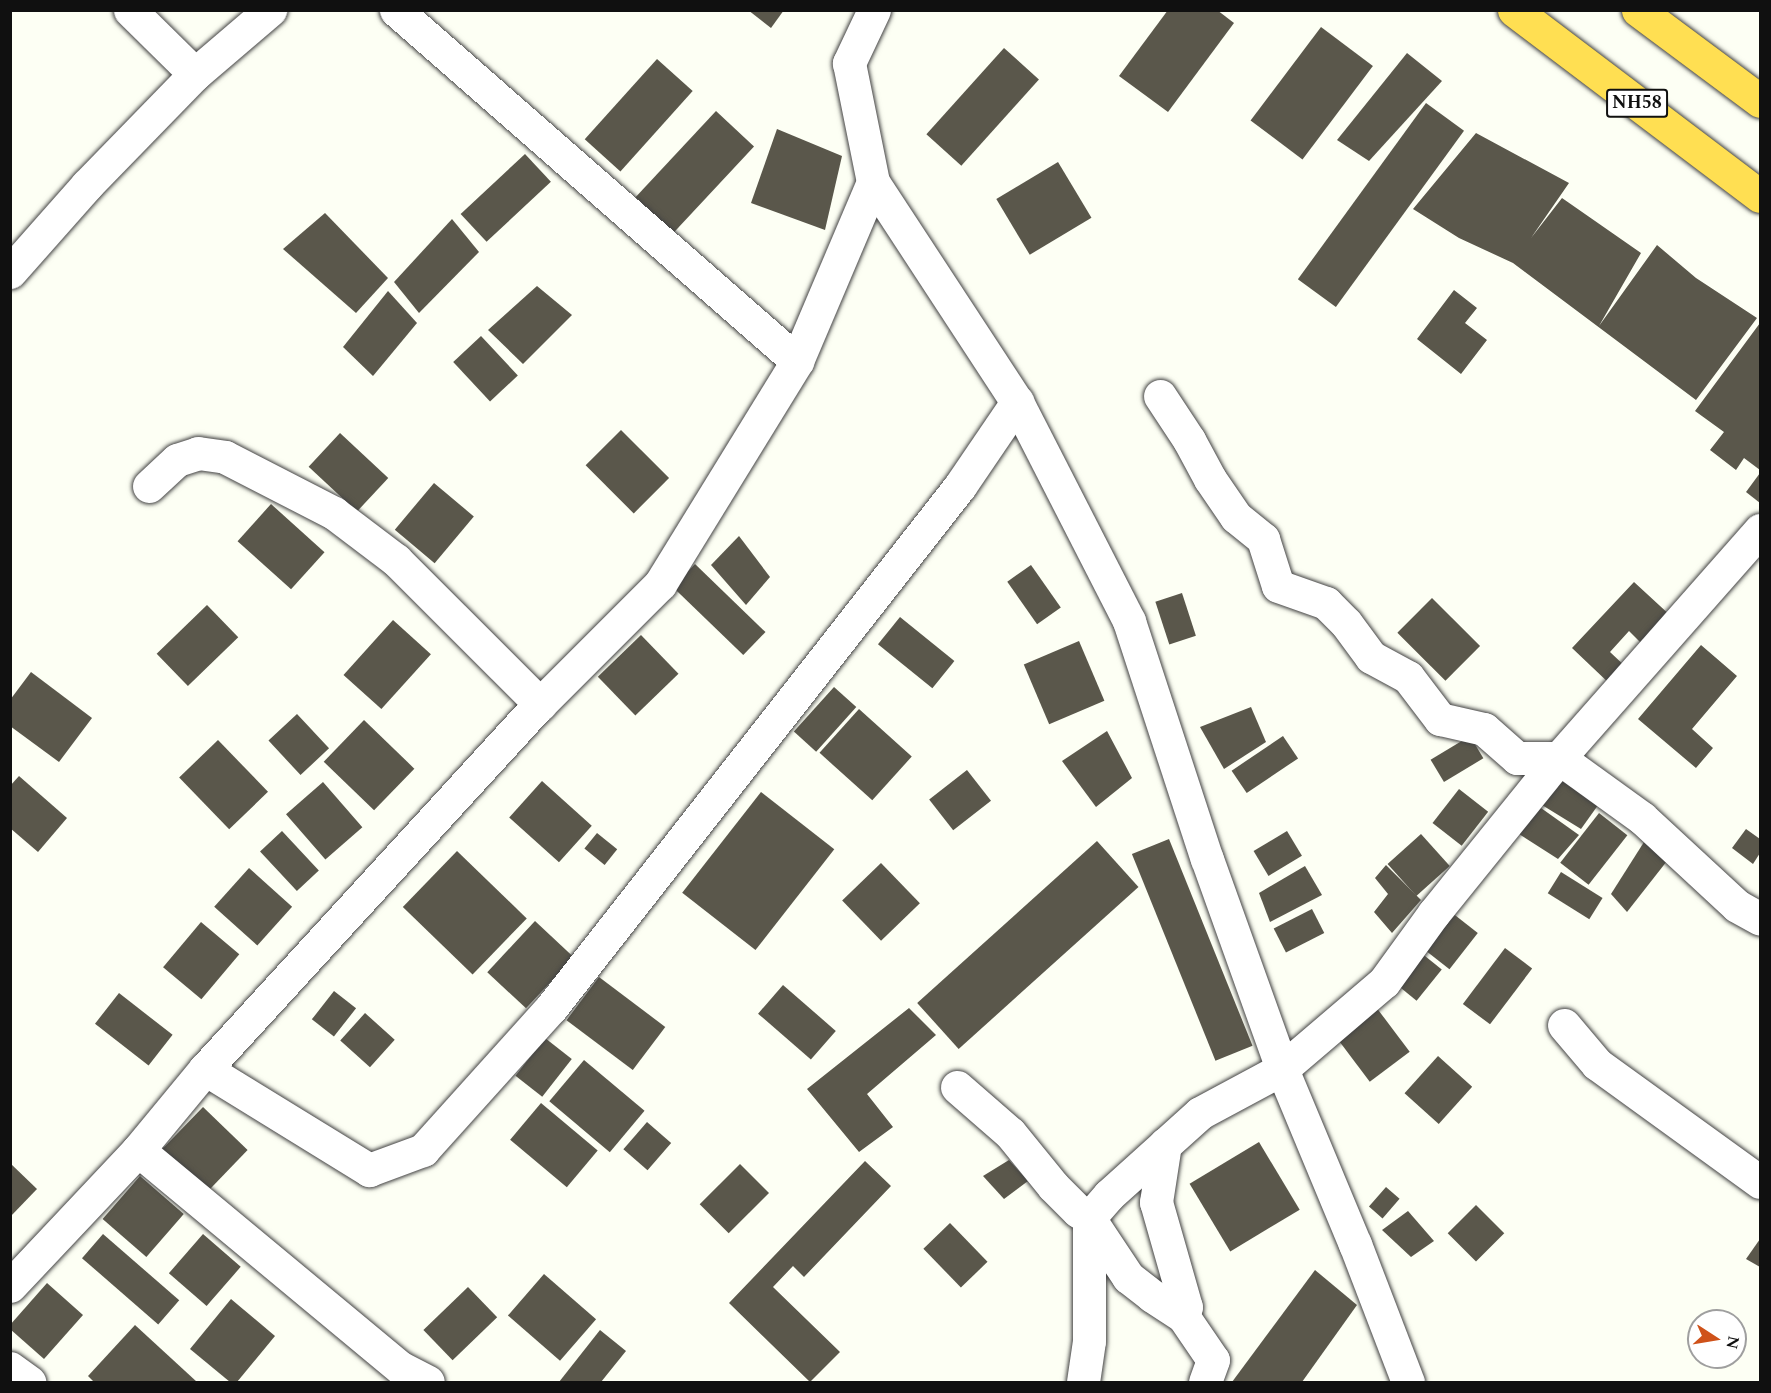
<!DOCTYPE html>
<style>
body{margin:0}
#map{position:relative;width:1771px;height:1393px;overflow:hidden;background:#fdfff4;font-family:Spectral,serif}
div>[style]{position:absolute}
[style*='--x']{left:calc(var(--x)*1px);top:calc(var(--y)*1px);width:calc(var(--w)*1px);rotate:calc(var(--a)*1deg)}
.building>*{inset:0;background:#5a574b;transform-origin:0 0}
.roads{filter:drop-shadow(0 0 2px #434343) drop-shadow(0 0 2px #434343)}
.minor>*{height:33px;margin:-16.5px;padding:0 16.5px;transform-origin:16.5px;border-radius:16.5px;background:#fff}
.highway>*{height:33px;margin:-16.5px;padding:0 16.5px;transform-origin:16.5px;border-radius:16.5px;background:#ffdf52}
span{translate:-50% -50%;white-space:nowrap;text-align:center;line-height:1.15;-webkit-text-stroke:6px #fff;paint-order:stroke}
.shield-label span{padding:2px 4px;background:#fff;border:2px solid;border-radius:4px;-webkit-text-stroke-width:0}
.shield-label{font-size:18px;color:#101010;font-weight:700}
.frame{position:absolute;inset:0;border:12px solid #101010;pointer-events:none}
.north{position:absolute;left:1687px;top:1309px;width:60px;height:60px;box-sizing:border-box;background:#fff;border:2px solid #9f9f9f;border-radius:50%;rotate:102deg;font-size:16px;font-weight:700;line-height:24px;text-align:center;color:#101010}
.north::after{content:'';display:block;margin:auto;width:21px;height:27px;background:#cf521a;clip-path:polygon(50% 0,100% 100%,50% 72%,0 100%)}
</style>
<div id="map">
<div class="building">
<div style="clip-path:polygon(748px 10px,784px 10px,771px 28px)"></div>
<div style="clip-path:polygon(1168px 10px,1217px 10px,1234px 23px,1168px 112px,1119px 76px)"></div>
<div style="left:1321px;top:27px;width:65px;height:117px;rotate:37deg"></div>
<div style="left:1004px;top:48px;width:47px;height:116px;rotate:42deg"></div>
<div style="clip-path:polygon(1407px 53px,1442px 81px,1369px 161px,1337px 140px)"></div>
<div style="left:657px;top:59px;width:48px;height:108px;rotate:42deg"></div>
<div style="left:1426px;top:103px;width:47px;height:218px;rotate:36deg"></div>
<div style="left:716px;top:111px;width:52px;height:118px;rotate:43deg"></div>
<div style="clip-path:polygon(777px 129px,842px 156px,825px 230px,751px 203px)"></div>
<div style="clip-path:polygon(1476px 133px,1569px 183px,1531px 238px,1562px 198px,1641px 253px,1599px 326px,1657px 245px,1696px 278px,1757px 318px,1696px 400px,1513px 263px,1459px 238px,1413px 209px)"></div>
<div style="left:525px;top:154px;width:38px;height:88px;rotate:47deg"></div>
<div style="left:1058px;top:162px;width:65px;height:72px;rotate:59deg"></div>
<div style="clip-path:polygon(325px 213px,388px 278px,356px 313px,283px 249px)"></div>
<div style="clip-path:polygon(452px 219px,479px 252px,419px 313px,394px 282px)"></div>
<div style="clip-path:polygon(537px 286px,572px 315px,523px 364px,488px 330px)"></div>
<div style="clip-path:polygon(1454px 290px,1477px 308px,1465px 323px,1487px 340px,1461px 374px,1417px 339px)"></div>
<div style="clip-path:polygon(388px 291px,417px 323px,373px 376px,343px 347px)"></div>
<div style="clip-path:polygon(1760px 323px,1760px 470px,1744px 458px,1736px 470px,1710px 450px,1724px 432px,1695px 411px)"></div>
<div style="left:481px;top:336px;width:54px;height:38px;rotate:47deg"></div>
<div style="left:621px;top:430px;width:68px;height:50px;rotate:45deg"></div>
<div style="left:340px;top:433px;width:66px;height:46px;rotate:43deg"></div>
<div style="clip-path:polygon(1760px 473px,1760px 503px,1746px 492px)"></div>
<div style="left:434px;top:483px;width:52px;height:61px;rotate:40deg"></div>
<div style="left:271px;top:504px;width:72px;height:50px;rotate:42deg"></div>
<div style="clip-path:polygon(739px 536px,770px 577px,746px 605px,711px 565px)"></div>
<div style="left:695px;top:564px;width:98px;height:32px;rotate:44deg"></div>
<div style="left:1031px;top:565px;width:52px;height:29px;rotate:55deg"></div>
<div style="clip-path:polygon(1634px 582px,1672px 617px,1645px 647px,1629px 631px,1610px 652px,1627px 668px,1612px 686px,1572px 648px)"></div>
<div style="left:1182px;top:593px;width:45px;height:28px;rotate:72deg"></div>
<div style="left:1432px;top:598px;width:68px;height:49px;rotate:45deg"></div>
<div style="left:207px;top:605px;width:45px;height:70px;rotate:46deg"></div>
<div style="left:900px;top:617px;width:70px;height:35px;rotate:39deg"></div>
<div style="left:393px;top:620px;width:51px;height:74px;rotate:42deg"></div>
<div style="left:641px;top:635px;width:54px;height:60px;rotate:46deg"></div>
<div style="left:1079px;top:641px;width:65px;height:60px;rotate:67deg"></div>
<div style="clip-path:polygon(1701px 645px,1737px 676px,1692px 729px,1713px 748px,1696px 768px,1638px 719px)"></div>
<div style="clip-path:polygon(31px 672px,92px 718px,59px 762px,10px 726px,10px 700px)"></div>
<div style="left:834px;top:687px;width:30px;height:60px;rotate:42deg"></div>
<div style="clip-path:polygon(1251px 707px,1266px 742px,1224px 769px,1200px 727px)"></div>
<div style="left:859px;top:709px;width:71px;height:59px;rotate:42deg"></div>
<div style="left:297px;top:714px;width:47px;height:39px;rotate:47deg"></div>
<div style="left:364px;top:720px;width:70px;height:58px;rotate:44deg"></div>
<div style="clip-path:polygon(1107px 731px,1132px 778px,1096px 807px,1062px 761px)"></div>
<div style="left:1283px;top:736px;width:27px;height:62px;rotate:56deg"></div>
<div style="left:1470px;top:736px;width:26px;height:46px;rotate:59deg"></div>
<div style="left:218px;top:740px;width:72px;height:54px;rotate:46deg"></div>
<div style="left:967px;top:770px;width:39px;height:48px;rotate:52deg"></div>
<div style="clip-path:polygon(1562px 772px,1601px 801px,1581px 829px,1542px 805px)"></div>
<div style="clip-path:polygon(19px 776px,67px 818px,38px 852px,10px 828px,10px 786px)"></div>
<div style="left:542px;top:781px;width:67px;height:49px;rotate:42deg"></div>
<div style="left:323px;top:782px;width:60px;height:49px;rotate:49deg"></div>
<div style="left:1459px;top:789px;width:37px;height:43px;rotate:38deg"></div>
<div style="left:761px;top:792px;width:93px;height:128px;rotate:38deg"></div>
<div style="clip-path:polygon(1541px 808px,1579px 835px,1558px 859px,1516px 832px)"></div>
<div style="left:1599px;top:813px;width:36px;height:63px;rotate:38deg"></div>
<div style="clip-path:polygon(1746px 829px,1760px 839px,1760px 853px,1753px 864px,1732px 848px)"></div>
<div style="left:282px;top:831px;width:54px;height:30px;rotate:47deg"></div>
<div style="left:1287px;top:831px;width:29px;height:39px;rotate:59deg"></div>
<div style="left:597px;top:833px;width:26px;height:20px;rotate:39deg"></div>
<div style="left:1421px;top:834px;width:43px;height:45px;rotate:48deg"></div>
<div style="left:1169px;top:839px;width:223px;height:40px;rotate:68deg"></div>
<div style="left:1097px;top:841px;width:62px;height:242px;rotate:48deg"></div>
<div style="clip-path:polygon(1644px 842px,1667px 861px,1627px 912px,1611px 894px)"></div>
<div style="left:457px;top:851px;width:97px;height:78px;rotate:44deg"></div>
<div style="left:881px;top:863px;width:56px;height:54px;rotate:46deg"></div>
<div style="clip-path:polygon(1386px 865px,1421px 900px,1392px 933px,1374px 912px,1388px 894px,1375px 878px)"></div>
<div style="clip-path:polygon(1305px 866px,1322px 895px,1270px 922px,1259px 893px)"></div>
<div style="left:249px;top:868px;width:58px;height:52px;rotate:42deg"></div>
<div style="left:1561px;top:872px;width:49px;height:25px;rotate:32deg"></div>
<div style="left:1312px;top:909px;width:27px;height:43px;rotate:63deg"></div>
<div style="left:1451px;top:912px;width:34px;height:46px;rotate:38deg"></div>
<div style="left:535px;top:921px;width:53px;height:70px;rotate:43deg"></div>
<div style="left:201px;top:922px;width:50px;height:59px;rotate:40deg"></div>
<div style="left:1505px;top:948px;width:34px;height:70px;rotate:37deg"></div>
<div style="left:1420px;top:952px;width:28px;height:40px;rotate:39deg"></div>
<div style="left:599px;top:977px;width:83px;height:54px;rotate:37deg"></div>
<div style="left:783px;top:985px;width:70px;height:38px;rotate:41deg"></div>
<div style="left:334px;top:991px;width:28px;height:36px;rotate:38deg"></div>
<div style="left:119px;top:993px;width:68px;height:39px;rotate:38deg"></div>
<div style="left:1376px;top:1007px;width:56px;height:50px;rotate:53deg"></div>
<div style="clip-path:polygon(909px 1008px,936px 1035px,867px 1094px,893px 1127px,859px 1152px,807px 1089px)"></div>
<div style="left:365px;top:1013px;width:40px;height:37px;rotate:42deg"></div>
<div style="left:545px;top:1038px;width:34px;height:48px;rotate:38deg"></div>
<div style="left:1438px;top:1056px;width:46px;height:50px;rotate:42deg"></div>
<div style="left:584px;top:1060px;width:79px;height:54px;rotate:40deg"></div>
<div style="left:541px;top:1103px;width:74px;height:48px;rotate:40deg"></div>
<div style="left:203px;top:1107px;width:62px;height:62px;rotate:44deg"></div>
<div style="left:647px;top:1122px;width:32px;height:36px;rotate:41deg"></div>
<div style="left:1259px;top:1142px;width:79px;height:81px;rotate:59deg"></div>
<div style="clip-path:polygon(1009px 1160px,1028px 1181px,1004px 1199px,983px 1176px)"></div>
<div style="clip-path:polygon(865px 1161px,891px 1186px,804px 1277px,793px 1266px,773px 1287px,840px 1352px,810px 1382px,729px 1303px)"></div>
<div style="clip-path:polygon(10px 1163px,37px 1189px,10px 1217px)"></div>
<div style="left:740px;top:1164px;width:41px;height:57px;rotate:45deg"></div>
<div style="left:140px;top:1176px;width:58px;height:57px;rotate:41deg"></div>
<div style="left:1386px;top:1187px;width:18px;height:26px;rotate:41deg"></div>
<div style="left:1476px;top:1205px;width:40px;height:40px;rotate:45deg"></div>
<div style="clip-path:polygon(1408px 1211px,1434px 1241px,1411px 1257px,1382px 1230px)"></div>
<div style="left:950px;top:1223px;width:54px;height:37px;rotate:46deg"></div>
<div style="left:103px;top:1234px;width:101px;height:32px;rotate:41deg"></div>
<div style="left:203px;top:1234px;width:50px;height:52px;rotate:41deg"></div>
<div style="clip-path:polygon(1760px 1239px,1760px 1267px,1746px 1259px)"></div>
<div style="clip-path:polygon(1315px 1270px,1357px 1305px,1302px 1382px,1232px 1382px)"></div>
<div style="left:544px;top:1274px;width:69px;height:55px;rotate:41deg"></div>
<div style="clip-path:polygon(47px 1283px,83px 1315px,44px 1359px,10px 1329px,10px 1325px)"></div>
<div style="left:468px;top:1287px;width:42px;height:62px;rotate:46deg"></div>
<div style="clip-path:polygon(231px 1299px,275px 1336px,237px 1382px,230px 1382px,190px 1349px)"></div>
<div style="clip-path:polygon(135px 1325px,197px 1382px,94px 1382px,88px 1376px)"></div>
<div style="clip-path:polygon(600px 1330px,626px 1351px,601px 1382px,559px 1382px)"></div>
</div>
<div class="roads">
<div class="minor">
<div style="--x:130;--y:10;--w:91;--a:44.6"></div>
<div style="--x:396;--y:10;--w:533;--a:41.2"></div>
<div style="--x:874;--y:10;--w:59;--a:115.3"></div>
<div style="--x:849;--y:63;--w:121;--a:78.6"></div>
<div style="--x:873;--y:182;--w:263;--a:56.8"></div>
<div style="--x:1017;--y:402;--w:246;--a:62.9"></div>
<div style="--x:1129;--y:621;--w:250;--a:71.9"></div>
<div style="--x:1207;--y:859;--w:223;--a:70.3"></div>
<div style="--x:1282;--y:1069;--w:190;--a:67.4"></div>
<div style="--x:1355;--y:1244;--w:148;--a:69"></div>
<div style="--x:10;--y:272;--w:116;--a:-48.5"></div>
<div style="--x:87;--y:185;--w:155;--a:-45.8"></div>
<div style="--x:195;--y:74;--w:99;--a:-40.5"></div>
<div style="--x:1160;--y:396;--w:53;--a:56.6"></div>
<div style="--x:1189;--y:440;--w:44;--a:61.7"></div>
<div style="--x:1210;--y:479;--w:46;--a:55.6"></div>
<div style="--x:1236;--y:517;--w:35;--a:39"></div>
<div style="--x:1263;--y:539;--w:49;--a:72.3"></div>
<div style="--x:1278;--y:586;--w:51;--a:19.5"></div>
<div style="--x:1326;--y:603;--w:28;--a:45"></div>
<div style="--x:1346;--y:623;--w:42;--a:53.7"></div>
<div style="--x:1371;--y:657;--w:42;--a:28.4"></div>
<div style="--x:1408;--y:677;--w:53;--a:52.7"></div>
<div style="--x:1440;--y:719;--w:45;--a:12.8"></div>
<div style="--x:1484;--y:729;--w:44;--a:41.3"></div>
<div style="--x:1517;--y:758;--w:42;--a:0"></div>
<div style="--x:1559;--y:758;--w:102;--a:35.9"></div>
<div style="--x:1642;--y:818;--w:129;--a:42.8"></div>
<div style="--x:1737;--y:906;--w:26;--a:29"></div>
<div style="--x:149;--y:486;--w:38;--a:-43"></div>
<div style="--x:177;--y:460;--w:22;--a:-18"></div>
<div style="--x:198;--y:453;--w:27;--a:8"></div>
<div style="--x:225;--y:457;--w:123;--a:27.2"></div>
<div style="--x:334;--y:513;--w:78;--a:37.2"></div>
<div style="--x:396;--y:560;--w:204;--a:45"></div>
<div style="--x:1564;--y:1025;--w:51;--a:49.8"></div>
<div style="--x:1597;--y:1064;--w:201;--a:35.9"></div>
<div style="--x:205;--y:1069;--w:193;--a:31.6"></div>
<div style="--x:369;--y:1170;--w:58;--a:-20.3"></div>
<div style="--x:423;--y:1150;--w:191;--a:-48"></div>
<div style="--x:551;--y:1008;--w:663;--a:-51.92"></div>
<div style="--x:960;--y:486;--w:102;--a:-55.8"></div>
<div style="--x:957;--y:1087;--w:70;--a:41"></div>
<div style="--x:1010;--y:1133;--w:68;--a:50.9"></div>
<div style="--x:1053;--y:1186;--w:35;--a:45"></div>
<div style="--x:1078;--y:1211;--w:13;--a:32"></div>
<div style="--x:1089;--y:1218;--w:30;--a:-49"></div>
<div style="--x:1109;--y:1195;--w:122;--a:-42"></div>
<div style="--x:1200;--y:1113;--w:93;--a:-28.2"></div>
<div style="--x:1282;--y:1069;--w:134;--a:-40.5"></div>
<div style="--x:1384;--y:982;--w:85;--a:-54.1"></div>
<div style="--x:1434;--y:913;--w:199;--a:-51.1"></div>
<div style="--x:1559;--y:758;--w:304;--a:-48.6"></div>
<div style="--x:1165;--y:1144;--w:59;--a:98.8"></div>
<div style="--x:1156;--y:1202;--w:109;--a:74.1"></div>
<div style="--x:1186;--y:1307;--w:9;--a:108"></div>
<div style="--x:138;--y:1150;--w:342;--a:39.7"></div>
<div style="--x:401;--y:1368;--w:30;--a:27"></div>
<div style="--x:1089;--y:1218;--w:71;--a:56.5"></div>
<div style="--x:1128;--y:1277;--w:31;--a:38"></div>
<div style="--x:1152;--y:1296;--w:37;--a:33"></div>
<div style="--x:1183;--y:1316;--w:53;--a:55.7"></div>
<div style="--x:1213;--y:1360;--w:23;--a:110"></div>
<div style="--x:10;--y:1286;--w:187;--a:-46.7"></div>
<div style="--x:138;--y:1150;--w:105;--a:-50.4"></div>
<div style="--x:205;--y:1069;--w:495;--a:-47.5"></div>
<div style="--x:540;--y:704;--w:170;--a:-45"></div>
<div style="--x:660;--y:584;--w:262;--a:-58.4"></div>
<div style="--x:797;--y:361;--w:194;--a:-67"></div>
<div style="--x:10;--y:1368;--w:24;--a:36"></div>
<div style="--x:1083;--y:1382;--w:41;--a:-81.7"></div>
<div style="--x:1089;--y:1341;--w:123;--a:-90"></div>
</div>
<div class="highway">
<div style="--x:1514;--y:10;--w:308;--a:37.1"></div>
<div style="--x:1638;--y:10;--w:152;--a:36.7"></div>
</div>
</div>
<div class="shield-label">
<span style="left:1637px;top:103px">NH58</span>
</div>
<div class="frame"></div>
<div class="north">N</div>
</div>
